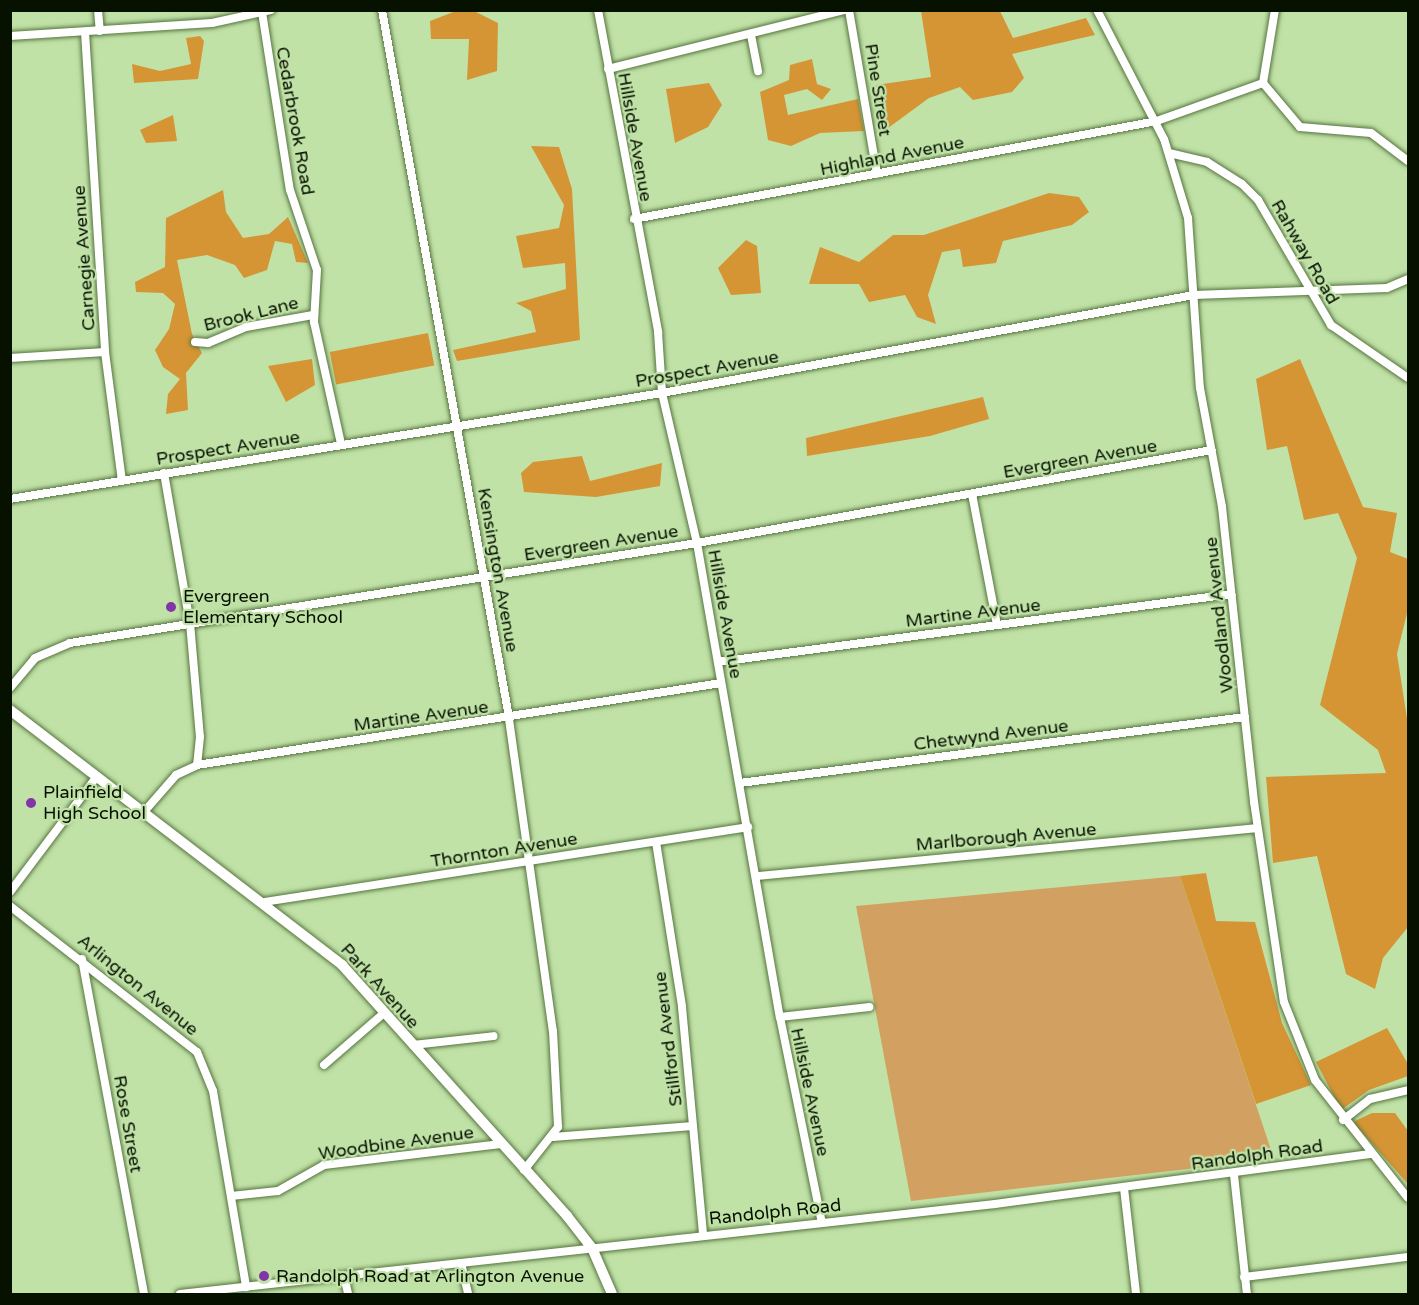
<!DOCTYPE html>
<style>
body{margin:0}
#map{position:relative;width:1419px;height:1305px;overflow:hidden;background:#c0e2a7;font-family:"Varela Round",sans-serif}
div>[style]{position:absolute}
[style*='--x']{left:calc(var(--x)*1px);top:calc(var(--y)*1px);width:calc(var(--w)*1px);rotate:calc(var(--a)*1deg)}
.green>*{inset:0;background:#d2a161}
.forest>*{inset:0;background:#d59535;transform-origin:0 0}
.roads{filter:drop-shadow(0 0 2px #57753f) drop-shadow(0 0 2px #57753f)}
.minor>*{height:8px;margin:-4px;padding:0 4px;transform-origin:4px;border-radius:4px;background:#fff}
.major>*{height:10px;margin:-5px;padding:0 5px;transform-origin:5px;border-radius:5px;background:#fff}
.dots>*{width:16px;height:16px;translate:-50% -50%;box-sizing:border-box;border:3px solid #c0e2a7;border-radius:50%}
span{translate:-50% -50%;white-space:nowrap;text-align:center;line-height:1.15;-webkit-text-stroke:4.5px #c0e2a7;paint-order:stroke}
.street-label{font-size:18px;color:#061100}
.poi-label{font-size:18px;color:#061100}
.left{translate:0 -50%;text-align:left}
.frame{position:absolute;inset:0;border:12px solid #061100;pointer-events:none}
</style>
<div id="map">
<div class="green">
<div style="clip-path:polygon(1180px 876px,1274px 1159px,911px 1201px,856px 906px)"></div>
</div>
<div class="forest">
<div style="clip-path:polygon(456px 11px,474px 11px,498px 23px,497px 71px,467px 80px,469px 39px,431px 39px,430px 21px)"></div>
<div style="clip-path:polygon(921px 11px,1000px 11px,1013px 38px,1086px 18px,1095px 35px,1012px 54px,1024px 78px,1012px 92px,973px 100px,960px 87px,929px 98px,884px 131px,876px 85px,931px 77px)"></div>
<div style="clip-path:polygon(200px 36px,204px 41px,198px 79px,134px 83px,132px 64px,160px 71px,191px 64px,186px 38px)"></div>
<div style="clip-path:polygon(812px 59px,817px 84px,831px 89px,822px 100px,807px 89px,784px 95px,788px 115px,858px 99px,864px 131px,820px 133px,791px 146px,768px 140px,760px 92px,789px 80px,790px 65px)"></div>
<div style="clip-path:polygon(709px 83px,722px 105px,708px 127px,675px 143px,666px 89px)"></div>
<div style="clip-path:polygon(173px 115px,177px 141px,146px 143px,140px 130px)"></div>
<div style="clip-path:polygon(531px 146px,559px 147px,572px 189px,580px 340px,457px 361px,453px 350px,536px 332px,531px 311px,516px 303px,566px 289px,565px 263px,523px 268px,516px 236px,559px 228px,564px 205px)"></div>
<div style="clip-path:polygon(223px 190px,226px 212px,243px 238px,269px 234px,288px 217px,308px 263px,296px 262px,292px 244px,275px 241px,267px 270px,244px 278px,235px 265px,207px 255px,177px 260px,192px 334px,202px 353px,186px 373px,188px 410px,166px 414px,168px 394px,180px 379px,163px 367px,155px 350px,169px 329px,175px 304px,163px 293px,136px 292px,135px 282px,165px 267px,166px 218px)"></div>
<div style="clip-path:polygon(1049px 193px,1079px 197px,1089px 212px,1072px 225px,1003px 241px,996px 263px,963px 267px,960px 249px,942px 252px,928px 295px,936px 324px,917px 317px,905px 295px,869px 302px,859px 284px,809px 284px,820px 247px,859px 262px,893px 235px,924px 235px)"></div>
<div style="clip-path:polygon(746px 240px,757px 246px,761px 293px,731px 295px,718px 268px)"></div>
<div style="left:428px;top:333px;width:33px;height:100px;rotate:79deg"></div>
<div style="clip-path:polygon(312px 359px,315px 385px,286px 402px,268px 366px)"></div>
<div style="clip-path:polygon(1300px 359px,1363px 507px,1397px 513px,1390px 552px,1408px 559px,1408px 609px,1397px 654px,1408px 725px,1408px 927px,1383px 958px,1375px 989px,1346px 974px,1317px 856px,1273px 863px,1266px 777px,1386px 773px,1378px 750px,1320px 705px,1357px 558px,1338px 513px,1304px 520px,1287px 446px,1267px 450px,1256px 379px)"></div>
<div style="clip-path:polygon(983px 397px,989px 419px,930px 436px,807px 456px,806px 438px)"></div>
<div style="clip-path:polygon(582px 456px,590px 481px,662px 463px,660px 486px,596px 497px,524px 492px,521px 473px,533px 462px)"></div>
<div style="clip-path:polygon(1206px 873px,1216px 921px,1255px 922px,1282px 1023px,1311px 1085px,1256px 1104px,1180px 876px)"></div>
<div style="clip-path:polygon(1387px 1028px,1408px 1064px,1408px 1076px,1369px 1090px,1341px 1110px,1316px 1062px)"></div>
<div style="clip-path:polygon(1372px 1113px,1395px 1113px,1408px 1131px,1408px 1184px,1353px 1122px)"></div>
</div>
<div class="roads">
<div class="minor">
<div style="--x:98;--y:10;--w:21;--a:85"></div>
<div style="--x:382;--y:10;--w:713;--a:79.82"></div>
<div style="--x:508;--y:712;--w:322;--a:82"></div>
<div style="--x:553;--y:1031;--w:96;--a:87"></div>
<div style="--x:558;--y:1127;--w:55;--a:128.3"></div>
<div style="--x:598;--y:10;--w:328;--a:79.4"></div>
<div style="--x:658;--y:332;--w:61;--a:86.2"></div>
<div style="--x:662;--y:393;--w:154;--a:76.9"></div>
<div style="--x:697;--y:543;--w:481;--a:80.1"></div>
<div style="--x:780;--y:1017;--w:210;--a:78.5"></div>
<div style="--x:849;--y:10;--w:166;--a:80.3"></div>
<div style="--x:1097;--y:10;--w:145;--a:62.6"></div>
<div style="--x:1164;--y:139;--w:83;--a:73.1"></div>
<div style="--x:1188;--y:218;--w:170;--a:86"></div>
<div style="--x:1200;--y:388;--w:121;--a:79.5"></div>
<div style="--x:1222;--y:507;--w:297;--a:83.8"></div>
<div style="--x:1254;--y:802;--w:202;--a:81.5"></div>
<div style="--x:1284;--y:1002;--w:84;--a:68.3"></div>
<div style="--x:1315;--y:1080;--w:150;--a:51.8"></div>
<div style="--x:262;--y:12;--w:180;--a:81.1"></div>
<div style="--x:290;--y:190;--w:84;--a:71.4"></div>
<div style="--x:317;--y:270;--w:52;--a:93.3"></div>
<div style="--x:314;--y:322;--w:125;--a:77.5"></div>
<div style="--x:85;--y:32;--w:321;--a:86.4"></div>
<div style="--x:105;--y:352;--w:130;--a:82.5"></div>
<div style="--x:751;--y:35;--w:37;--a:79"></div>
<div style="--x:10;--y:36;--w:202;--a:-3.7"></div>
<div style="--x:212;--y:23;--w:60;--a:-12.4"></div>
<div style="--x:608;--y:69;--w:244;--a:-14"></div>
<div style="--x:1263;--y:83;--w:57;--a:49.9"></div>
<div style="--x:1300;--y:127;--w:71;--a:4.8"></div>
<div style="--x:1371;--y:133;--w:46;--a:37.1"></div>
<div style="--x:1263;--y:83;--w:74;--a:-80.7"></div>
<div style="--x:1169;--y:153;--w:39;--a:13"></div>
<div style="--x:1207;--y:162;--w:41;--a:32.2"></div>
<div style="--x:1242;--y:184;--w:23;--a:45"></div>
<div style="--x:1258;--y:200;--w:145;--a:59.7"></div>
<div style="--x:1331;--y:325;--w:93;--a:34.5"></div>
<div style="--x:634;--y:219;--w:532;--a:-10.61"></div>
<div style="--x:1157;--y:121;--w:113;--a:-19.7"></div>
<div style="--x:195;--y:342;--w:13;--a:4"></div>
<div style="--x:208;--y:343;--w:41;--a:-22.8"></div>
<div style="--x:246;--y:327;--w:68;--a:-10.2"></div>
<div style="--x:10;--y:358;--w:95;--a:-3.6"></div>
<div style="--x:164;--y:473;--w:152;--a:80.2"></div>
<div style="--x:190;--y:623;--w:114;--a:85"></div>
<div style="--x:200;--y:737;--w:28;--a:96"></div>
<div style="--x:972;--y:494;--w:133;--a:79.2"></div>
<div style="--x:10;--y:499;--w:661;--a:-9.23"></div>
<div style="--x:662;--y:393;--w:541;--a:-10.44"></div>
<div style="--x:1194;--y:295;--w:193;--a:-2.1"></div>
<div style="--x:1387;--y:288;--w:23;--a:-23"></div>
<div style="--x:718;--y:662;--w:518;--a:-7.54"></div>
<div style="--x:10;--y:688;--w:39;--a:-50"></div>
<div style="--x:35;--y:658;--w:38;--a:-23"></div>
<div style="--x:70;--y:643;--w:635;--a:-9.06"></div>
<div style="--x:697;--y:543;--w:523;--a:-10.24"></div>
<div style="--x:740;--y:783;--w:509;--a:-7.45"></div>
<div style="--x:143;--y:813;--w:50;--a:-49"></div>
<div style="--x:176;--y:775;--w:23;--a:-25"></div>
<div style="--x:197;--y:765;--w:530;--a:-8.89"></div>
<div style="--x:656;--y:842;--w:167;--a:81"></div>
<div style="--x:682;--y:1007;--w:229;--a:84.7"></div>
<div style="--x:758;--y:876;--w:501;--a:-5.49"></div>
<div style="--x:10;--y:892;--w:145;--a:-53.1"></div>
<div style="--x:264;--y:902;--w:490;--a:-8.8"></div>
<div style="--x:10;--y:906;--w:237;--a:38"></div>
<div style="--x:197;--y:1052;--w:42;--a:67.7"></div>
<div style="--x:213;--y:1091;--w:199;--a:80.4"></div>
<div style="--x:82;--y:959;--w:341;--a:79.5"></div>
<div style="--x:780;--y:1017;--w:90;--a:-6.4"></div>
<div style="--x:413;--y:1045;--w:81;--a:-6.3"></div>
<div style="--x:324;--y:1065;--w:79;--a:-40.9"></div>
<div style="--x:1343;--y:1120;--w:34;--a:-38"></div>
<div style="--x:1370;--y:1099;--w:39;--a:-13"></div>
<div style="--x:553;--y:1137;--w:140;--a:-4.5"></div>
<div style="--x:1234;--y:1175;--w:120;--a:83.8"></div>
<div style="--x:1124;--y:1188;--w:107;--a:83.5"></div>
<div style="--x:231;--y:1196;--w:47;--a:-6.1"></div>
<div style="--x:278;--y:1191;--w:53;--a:-29.5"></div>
<div style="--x:324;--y:1165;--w:176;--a:-6.8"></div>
<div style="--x:461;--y:1263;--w:32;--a:77"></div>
<div style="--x:344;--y:1276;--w:18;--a:77"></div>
<div style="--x:1244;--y:1277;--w:165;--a:-7"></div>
<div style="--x:180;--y:1294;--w:820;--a:-6.3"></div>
<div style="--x:995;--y:1204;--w:380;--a:-7.6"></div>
</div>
<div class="major">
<div style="--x:10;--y:710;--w:419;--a:37.5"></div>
<div style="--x:342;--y:965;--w:337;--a:48.1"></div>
<div style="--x:567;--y:1216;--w:41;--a:52"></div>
<div style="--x:592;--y:1248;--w:50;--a:66.5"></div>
</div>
</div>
<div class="dots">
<div style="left:171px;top:607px;background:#8235a6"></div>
<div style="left:31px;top:803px;background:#8235a6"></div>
<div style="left:264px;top:1276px;background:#8235a6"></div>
</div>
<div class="street-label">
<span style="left:878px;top:90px;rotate:81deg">Pine Street</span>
<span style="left:295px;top:121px;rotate:80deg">Cedarbrook Road</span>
<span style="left:635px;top:137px;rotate:80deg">Hillside Avenue</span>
<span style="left:892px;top:156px;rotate:-11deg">Highland Avenue</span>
<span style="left:1305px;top:252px;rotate:60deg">Rahway Road</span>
<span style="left:84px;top:258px;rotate:-94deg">Carnegie Avenue</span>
<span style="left:251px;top:314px;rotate:-14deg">Brook Lane</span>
<span style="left:707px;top:369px;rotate:-10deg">Prospect Avenue</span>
<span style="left:228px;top:448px;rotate:-9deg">Prospect Avenue</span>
<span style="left:1080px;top:459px;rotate:-10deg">Evergreen Avenue</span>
<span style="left:601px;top:543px;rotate:-9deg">Evergreen Avenue</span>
<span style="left:498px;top:570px;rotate:80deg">Kensington Avenue</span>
<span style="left:973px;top:613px;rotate:-7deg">Martine Avenue</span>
<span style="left:725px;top:614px;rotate:80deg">Hillside Avenue</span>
<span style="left:1219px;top:615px;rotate:-96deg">Woodland Avenue</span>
<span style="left:421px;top:716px;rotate:-8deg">Martine Avenue</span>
<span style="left:991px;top:735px;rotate:-7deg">Chetwynd Avenue</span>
<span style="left:1006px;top:837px;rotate:-5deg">Marlborough Avenue</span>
<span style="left:504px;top:850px;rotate:-9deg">Thornton Avenue</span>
<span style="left:138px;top:985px;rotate:39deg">Arlington Avenue</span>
<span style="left:380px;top:986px;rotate:48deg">Park Avenue</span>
<span style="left:668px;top:1039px;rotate:-97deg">Stillford Avenue</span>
<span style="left:810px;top:1092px;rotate:78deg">Hillside Avenue</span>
<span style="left:128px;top:1124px;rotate:80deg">Rose Street</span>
<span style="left:396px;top:1143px;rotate:-8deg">Woodbine Avenue</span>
<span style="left:1257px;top:1155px;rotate:-8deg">Randolph Road</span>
<span style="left:775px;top:1212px;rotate:-6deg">Randolph Road</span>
</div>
<div class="poi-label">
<span class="left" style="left:183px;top:607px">Evergreen<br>Elementary School</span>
<span class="left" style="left:43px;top:803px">Plainfield<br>High School</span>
<span class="left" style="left:276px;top:1276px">Randolph Road at Arlington Avenue</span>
</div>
<div class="frame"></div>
</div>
